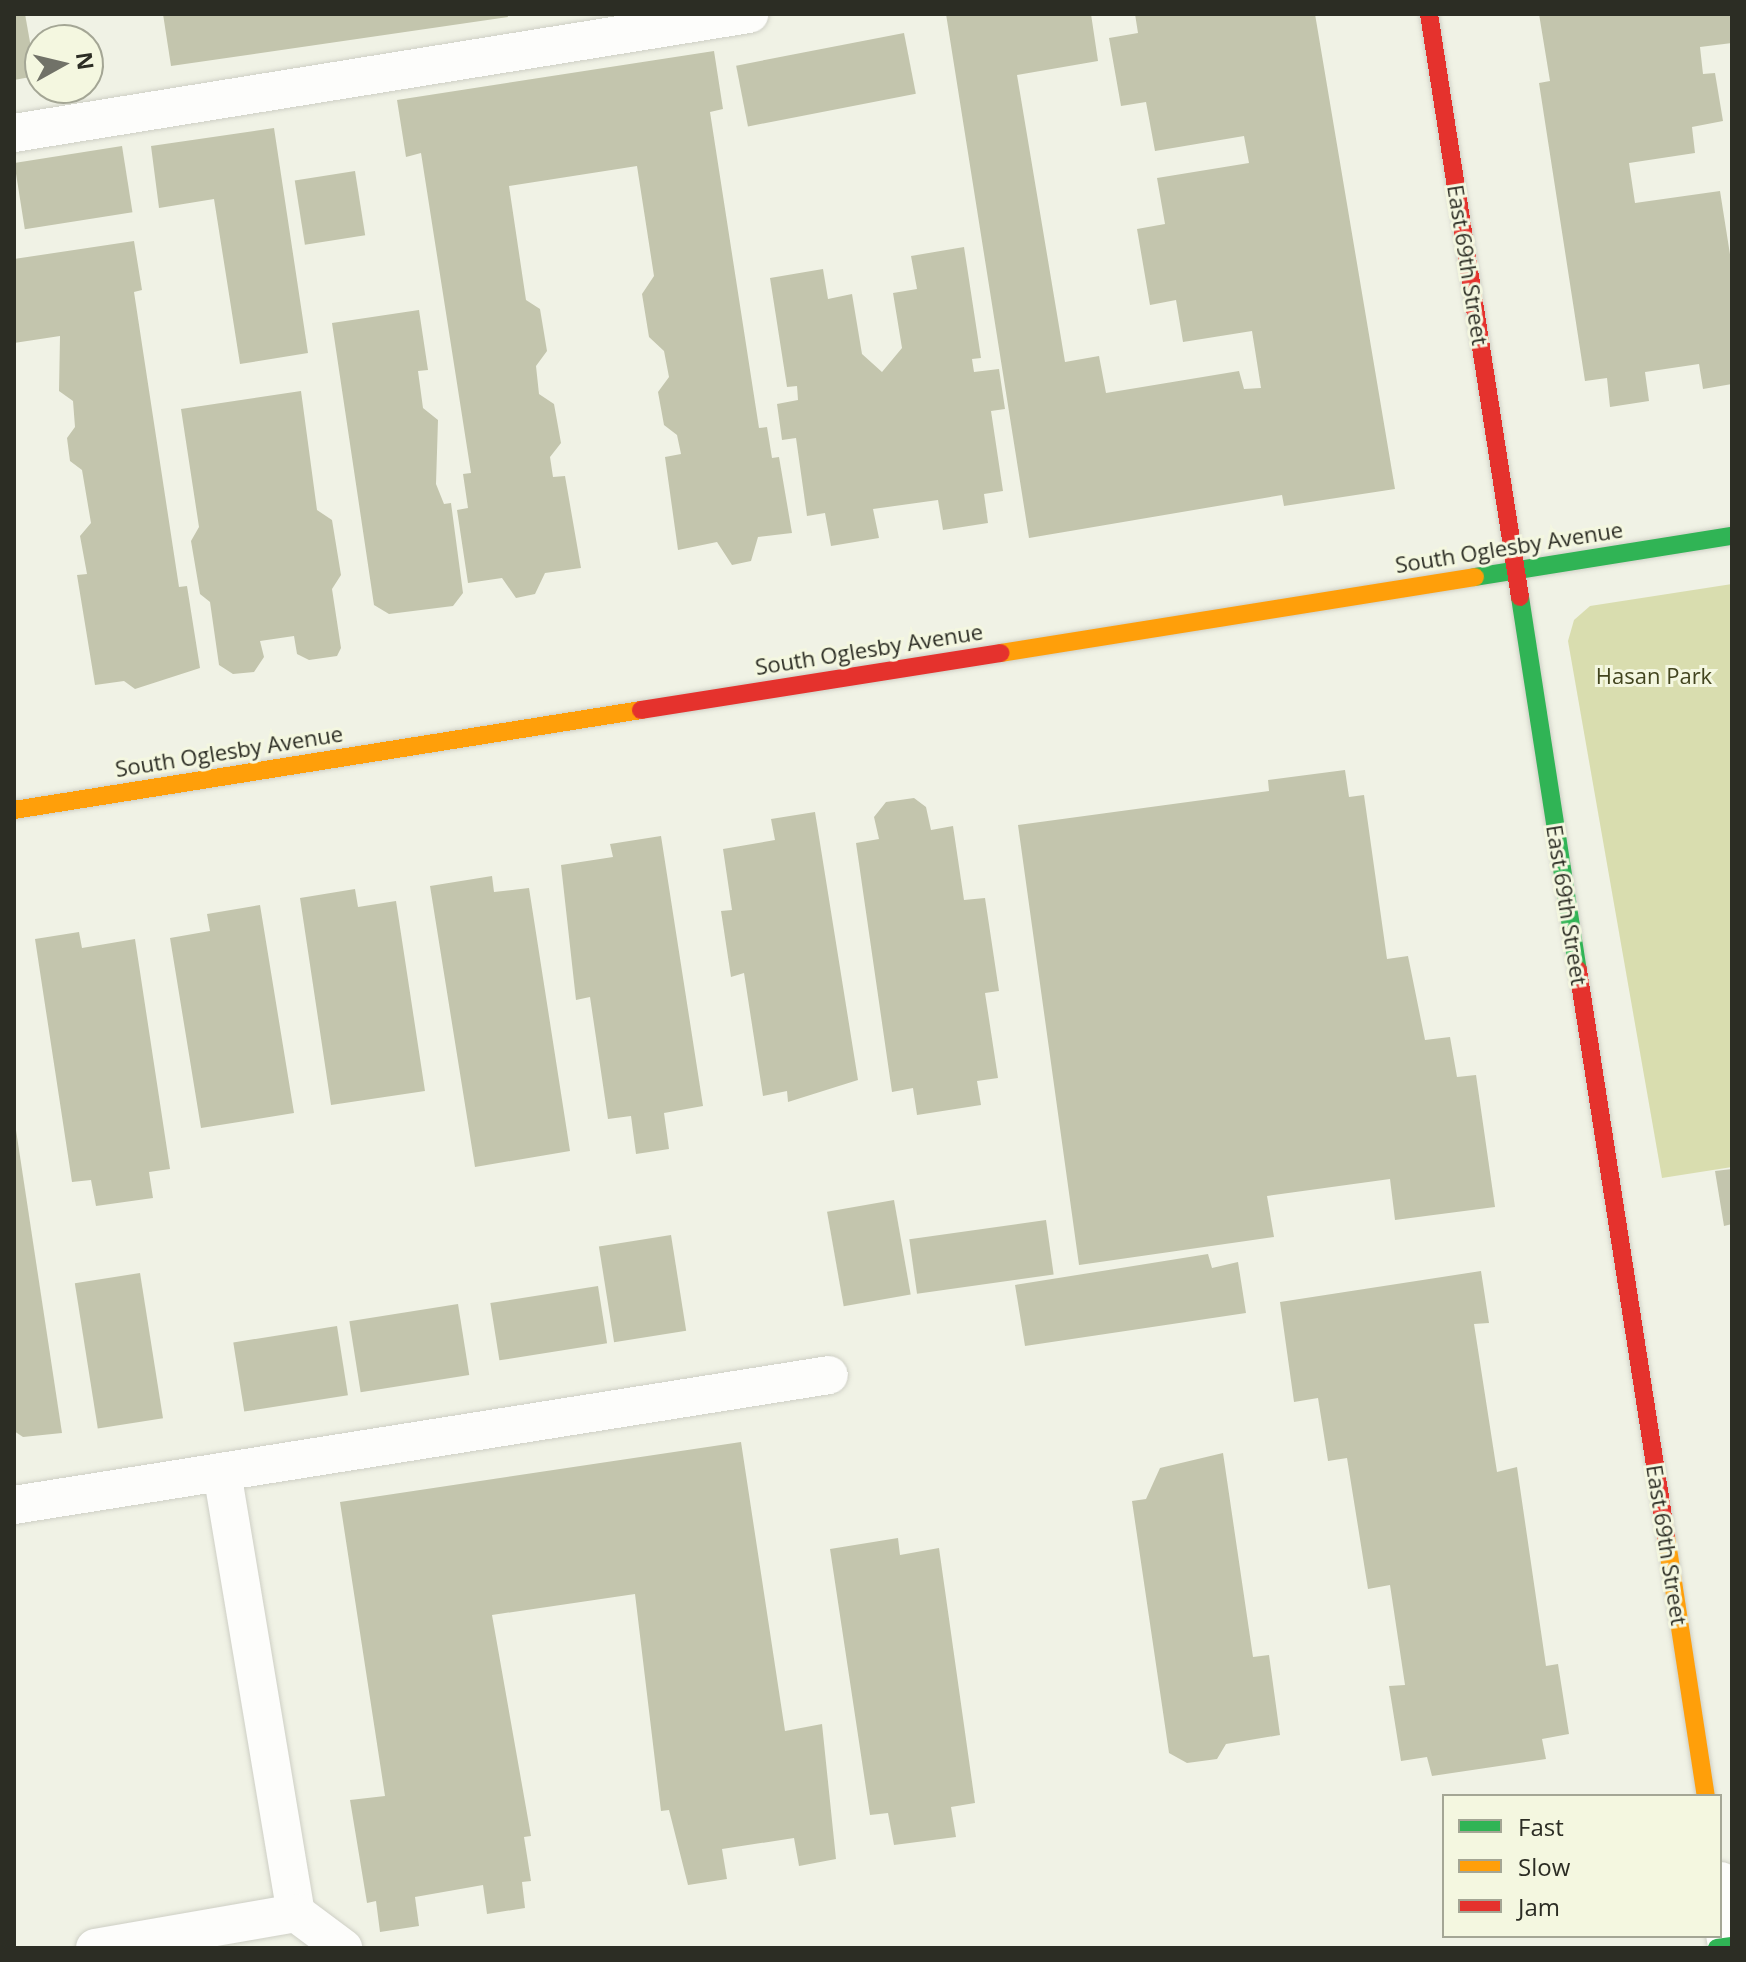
<!DOCTYPE html>
<style>
body{margin:0}
#map{position:relative;width:1746px;height:1962px;overflow:hidden;background:#f0f2e5;font-family:"Open Sans",sans-serif}
div>[style]{position:absolute}
[style*='--x']{left:calc(var(--x)*1px);top:calc(var(--y)*1px);width:calc(var(--w)*1px);rotate:calc(var(--a)*1deg)}
.green>*{inset:0;background:#d9ddaf}
.building>*{inset:0;background:#c3c5ad;transform-origin:0 0}
.roads{filter:drop-shadow(0 0 2px #cecfc5) drop-shadow(0 0 2px #cecfc5)}
.lane>*{height:38px;margin:-19px;padding:0 19px;transform-origin:19px;border-radius:19px;background:#fdfdfb}
.street>*{height:44px;margin:-22px;padding:0 22px;transform-origin:22px;border-radius:22px;background:#fdfdfb}
.fast>*{height:18px;margin:-9px;padding:0 9px;transform-origin:9px;border-radius:9px;background:#30b455}
.slow>*{height:18px;margin:-9px;padding:0 9px;transform-origin:9px;border-radius:9px;background:#ff9f0a}
.jam>*{height:18px;margin:-9px;padding:0 9px;transform-origin:9px;border-radius:9px;background:#e5322d}
span{translate:-50% -50%;white-space:nowrap;text-align:center;line-height:1.15;-webkit-text-stroke:6px #f4f7e0;paint-order:stroke}
.street-label{font-size:22px;color:#2c2d24}
.park-label{font-size:22px;color:#43451f}
.frame{position:absolute;inset:0;border:16px solid #2c2d24;pointer-events:none}
.legend{position:absolute;left:1442px;top:1794px;width:280px;height:144px;box-sizing:border-box;background:#f4f7e0;border:2px solid #a4a695;margin:0;padding:10px 14px;list-style:none;font-size:24px;color:#2c2d24}
.legend li{display:flex;align-items:center;gap:16px;height:40px}
.legend b{width:40px;border:2px solid #a4a695}
.north{position:absolute;left:24px;top:24px;width:80px;height:80px;box-sizing:border-box;background:#f4f7e0;border:2px solid #a4a695;border-radius:50%;rotate:82deg;font-size:22px;font-weight:700;line-height:32px;text-align:center;color:#2c2d24}
.north::after{content:'';display:block;margin:auto;width:28px;height:36px;background:#717268;clip-path:polygon(50% 0,100% 100%,50% 72%,0 100%)}
</style>
<div id="map">
<div class="green">
<div style="clip-path:polygon(1732px 584px,1732px 1167px,1662px 1178px,1568px 641px,1574px 620px,1590px 606px)"></div>
</div>
<div class="building">
<div style="clip-path:polygon(14px 14px,25px 14px,36px 76px,14px 80px)"></div>
<div style="clip-path:polygon(163px 14px,507px 14px,508px 17px,171px 66px)"></div>
<div style="clip-path:polygon(946px 14px,1091px 14px,1098px 61px,1017px 75px,1065px 362px,1099px 356px,1106px 393px,1239px 371px,1244px 389px,1261px 388px,1252px 331px,1183px 342px,1176px 300px,1150px 305px,1137px 229px,1165px 224px,1157px 178px,1249px 163px,1244px 136px,1155px 151px,1146px 102px,1121px 106px,1109px 38px,1138px 33px,1135px 14px,1315px 14px,1395px 489px,1284px 506px,1282px 495px,1029px 538px)"></div>
<div style="clip-path:polygon(1539px 14px,1732px 14px,1732px 43px,1700px 47px,1703px 74px,1715px 73px,1723px 121px,1692px 127px,1695px 153px,1629px 163px,1635px 203px,1720px 191px,1732px 267px,1732px 384px,1703px 389px,1699px 364px,1645px 372px,1649px 401px,1610px 407px,1607px 378px,1585px 381px,1539px 83px,1550px 81px)"></div>
<div style="left:904px;top:33px;width:62px;height:171px;rotate:79deg"></div>
<div style="clip-path:polygon(714px 51px,723px 109px,710px 112px,759px 428px,767px 427px,772px 458px,779px 457px,792px 533px,758px 537px,751px 561px,732px 565px,717px 542px,678px 550px,665px 457px,681px 454px,677px 435px,664px 425px,658px 392px,669px 377px,664px 351px,649px 337px,642px 294px,654px 276px,637px 166px,509px 186px,526px 300px,540px 309px,547px 351px,536px 366px,539px 394px,554px 404px,561px 443px,550px 457px,553px 477px,565px 476px,581px 568px,545px 573px,535px 594px,516px 598px,502px 578px,468px 583px,457px 510px,468px 508px,463px 474px,471px 473px,421px 153px,406px 157px,397px 100px)"></div>
<div style="clip-path:polygon(274px 128px,308px 353px,240px 364px,214px 199px,159px 208px,151px 146px)"></div>
<div style="left:122px;top:146px;width:67px;height:109px;rotate:81deg"></div>
<div style="left:355px;top:171px;width:65px;height:61px;rotate:81deg"></div>
<div style="clip-path:polygon(134px 241px,142px 290px,134px 292px,179px 587px,187px 586px,200px 668px,135px 689px,124px 681px,95px 685px,77px 575px,87px 574px,80px 536px,91px 523px,82px 470px,70px 461px,67px 438px,75px 427px,73px 401px,59px 391px,60px 336px,14px 343px,14px 259px)"></div>
<div style="clip-path:polygon(964px 247px,981px 358px,972px 359px,974px 372px,999px 369px,1005px 409px,991px 411px,1003px 491px,984px 494px,988px 523px,943px 530px,938px 500px,873px 509px,879px 538px,831px 546px,825px 513px,807px 516px,796px 438px,782px 440px,777px 404px,798px 400px,797px 386px,787px 387px,770px 278px,823px 269px,828px 299px,852px 294px,862px 354px,882px 372px,902px 348px,893px 293px,917px 289px,911px 256px)"></div>
<div style="clip-path:polygon(419px 310px,428px 370px,418px 371px,423px 408px,438px 420px,436px 484px,444px 504px,451px 503px,463px 593px,453px 606px,389px 614px,374px 605px,332px 323px)"></div>
<div style="clip-path:polygon(301px 391px,317px 510px,332px 520px,341px 575px,332px 589px,341px 648px,337px 656px,309px 660px,297px 654px,294px 636px,260px 641px,264px 657px,254px 672px,233px 674px,219px 665px,210px 602px,200px 594px,191px 541px,199px 527px,181px 409px)"></div>
<div style="clip-path:polygon(1345px 770px,1349px 797px,1364px 795px,1387px 959px,1408px 956px,1425px 1040px,1450px 1037px,1457px 1077px,1476px 1075px,1495px 1207px,1395px 1220px,1390px 1179px,1267px 1196px,1274px 1237px,1079px 1265px,1018px 825px,1269px 791px,1268px 780px)"></div>
<div style="clip-path:polygon(914px 798px,926px 807px,931px 830px,953px 826px,964px 900px,985px 898px,999px 991px,985px 993px,998px 1078px,977px 1081px,981px 1105px,917px 1115px,913px 1088px,892px 1092px,856px 843px,879px 839px,874px 817px,886px 802px)"></div>
<div style="clip-path:polygon(815px 812px,858px 1080px,788px 1102px,787px 1091px,763px 1096px,744px 973px,731px 977px,721px 911px,732px 910px,723px 849px,775px 840px,771px 819px)"></div>
<div style="clip-path:polygon(661px 836px,703px 1106px,664px 1113px,669px 1149px,636px 1154px,631px 1116px,608px 1119px,590px 997px,576px 1000px,561px 865px,613px 857px,610px 844px)"></div>
<div style="clip-path:polygon(492px 876px,494px 892px,529px 888px,570px 1151px,475px 1167px,430px 886px)"></div>
<div style="clip-path:polygon(355px 889px,358px 907px,396px 901px,425px 1091px,331px 1105px,300px 898px)"></div>
<div style="clip-path:polygon(260px 905px,294px 1113px,201px 1128px,170px 938px,210px 931px,207px 914px)"></div>
<div style="clip-path:polygon(79px 932px,82px 948px,135px 939px,170px 1169px,149px 1172px,153px 1198px,96px 1206px,91px 1180px,72px 1182px,35px 939px)"></div>
<div style="clip-path:polygon(16px 1130px,62px 1433px,23px 1437px,14px 1431px)"></div>
<div style="clip-path:polygon(1732px 1169px,1732px 1224px,1724px 1226px,1715px 1171px)"></div>
<div style="left:894px;top:1200px;width:96px;height:68px;rotate:80deg"></div>
<div style="left:1046px;top:1220px;width:55px;height:138px;rotate:82deg"></div>
<div style="left:671px;top:1235px;width:97px;height:73px;rotate:81deg"></div>
<div style="clip-path:polygon(1208px 1254px,1212px 1268px,1238px 1262px,1246px 1313px,1025px 1346px,1015px 1285px)"></div>
<div style="clip-path:polygon(1481px 1271px,1489px 1323px,1474px 1324px,1497px 1472px,1517px 1467px,1546px 1666px,1558px 1664px,1569px 1734px,1542px 1739px,1546px 1759px,1432px 1776px,1427px 1757px,1401px 1761px,1389px 1686px,1405px 1685px,1390px 1585px,1368px 1589px,1347px 1458px,1328px 1461px,1318px 1398px,1294px 1402px,1280px 1302px)"></div>
<div style="left:140px;top:1273px;width:147px;height:66px;rotate:81deg"></div>
<div style="left:598px;top:1286px;width:58px;height:109px;rotate:81deg"></div>
<div style="left:458px;top:1304px;width:72px;height:110px;rotate:81deg"></div>
<div style="left:337px;top:1326px;width:70px;height:105px;rotate:81deg"></div>
<div style="clip-path:polygon(741px 1442px,785px 1731px,822px 1724px,836px 1859px,799px 1866px,794px 1838px,722px 1849px,727px 1879px,688px 1885px,669px 1810px,661px 1811px,635px 1594px,492px 1615px,531px 1836px,524px 1837px,531px 1881px,522px 1882px,525px 1908px,487px 1914px,483px 1885px,415px 1897px,419px 1926px,380px 1932px,376px 1901px,367px 1903px,350px 1800px,385px 1796px,340px 1502px)"></div>
<div style="clip-path:polygon(1223px 1453px,1253px 1657px,1269px 1655px,1280px 1735px,1226px 1744px,1217px 1759px,1187px 1763px,1169px 1753px,1132px 1501px,1146px 1499px,1160px 1468px)"></div>
<div style="clip-path:polygon(898px 1538px,900px 1555px,939px 1548px,975px 1803px,951px 1807px,956px 1837px,894px 1845px,888px 1813px,870px 1815px,830px 1549px)"></div>
</div>
<div class="roads">
<div class="lane">
<div style="--x:14;--y:133;--w:745;--a:-9.2"></div>
<div style="--x:222;--y:1472;--w:447;--a:80.5"></div>
<div style="--x:296;--y:1913;--w:59;--a:36.7"></div>
<div style="--x:14;--y:1505;--w:825;--a:-9.06"></div>
<div style="--x:95;--y:1948;--w:204;--a:-9.9"></div>
</div>
<div class="street">
<div style="--x:1720;--y:1884;--w:63;--a:80.8"></div>
</div>
<div class="fast">
<div style="--x:1475;--y:577;--w:260;--a:-9.1"></div>
<div style="--x:1520;--y:597;--w:377;--a:81.2"></div>
<div style="--x:1717;--y:1948;--w:15;--a:-8"></div>
</div>
<div class="slow">
<div style="--x:1001;--y:653;--w:480;--a:-9.1"></div>
<div style="--x:14;--y:810;--w:635;--a:-9.06"></div>
<div style="--x:1666;--y:1536;--w:263;--a:81.3"></div>
</div>
<div class="jam">
<div style="--x:1429;--y:14;--w:590;--a:81.13"></div>
<div style="--x:641;--y:710;--w:364;--a:-9"></div>
<div style="--x:1578;--y:970;--w:573;--a:81.16"></div>
</div>
</div>
<div class="street-label">
<span style="left:1468px;top:265px;rotate:81deg">East 69th Street</span>
<span style="left:1509px;top:547px;rotate:-9deg">South Oglesby Avenue</span>
<span style="left:869px;top:649px;rotate:-9deg">South Oglesby Avenue</span>
<span style="left:229px;top:751px;rotate:-9deg">South Oglesby Avenue</span>
<span style="left:1567px;top:905px;rotate:81deg">East 69th Street</span>
<span style="left:1667px;top:1545px;rotate:81deg">East 69th Street</span>
</div>
<div class="park-label">
<span style="left:1654px;top:676px">Hasan Park</span>
</div>
<div class="frame"></div>
<ul class="legend">
<li><b style="height:10px;background:#30b455"></b>Fast</li>
<li><b style="height:10px;background:#ff9f0a"></b>Slow</li>
<li><b style="height:10px;background:#e5322d"></b>Jam</li>
</ul>
<div class="north">N</div>
</div>
